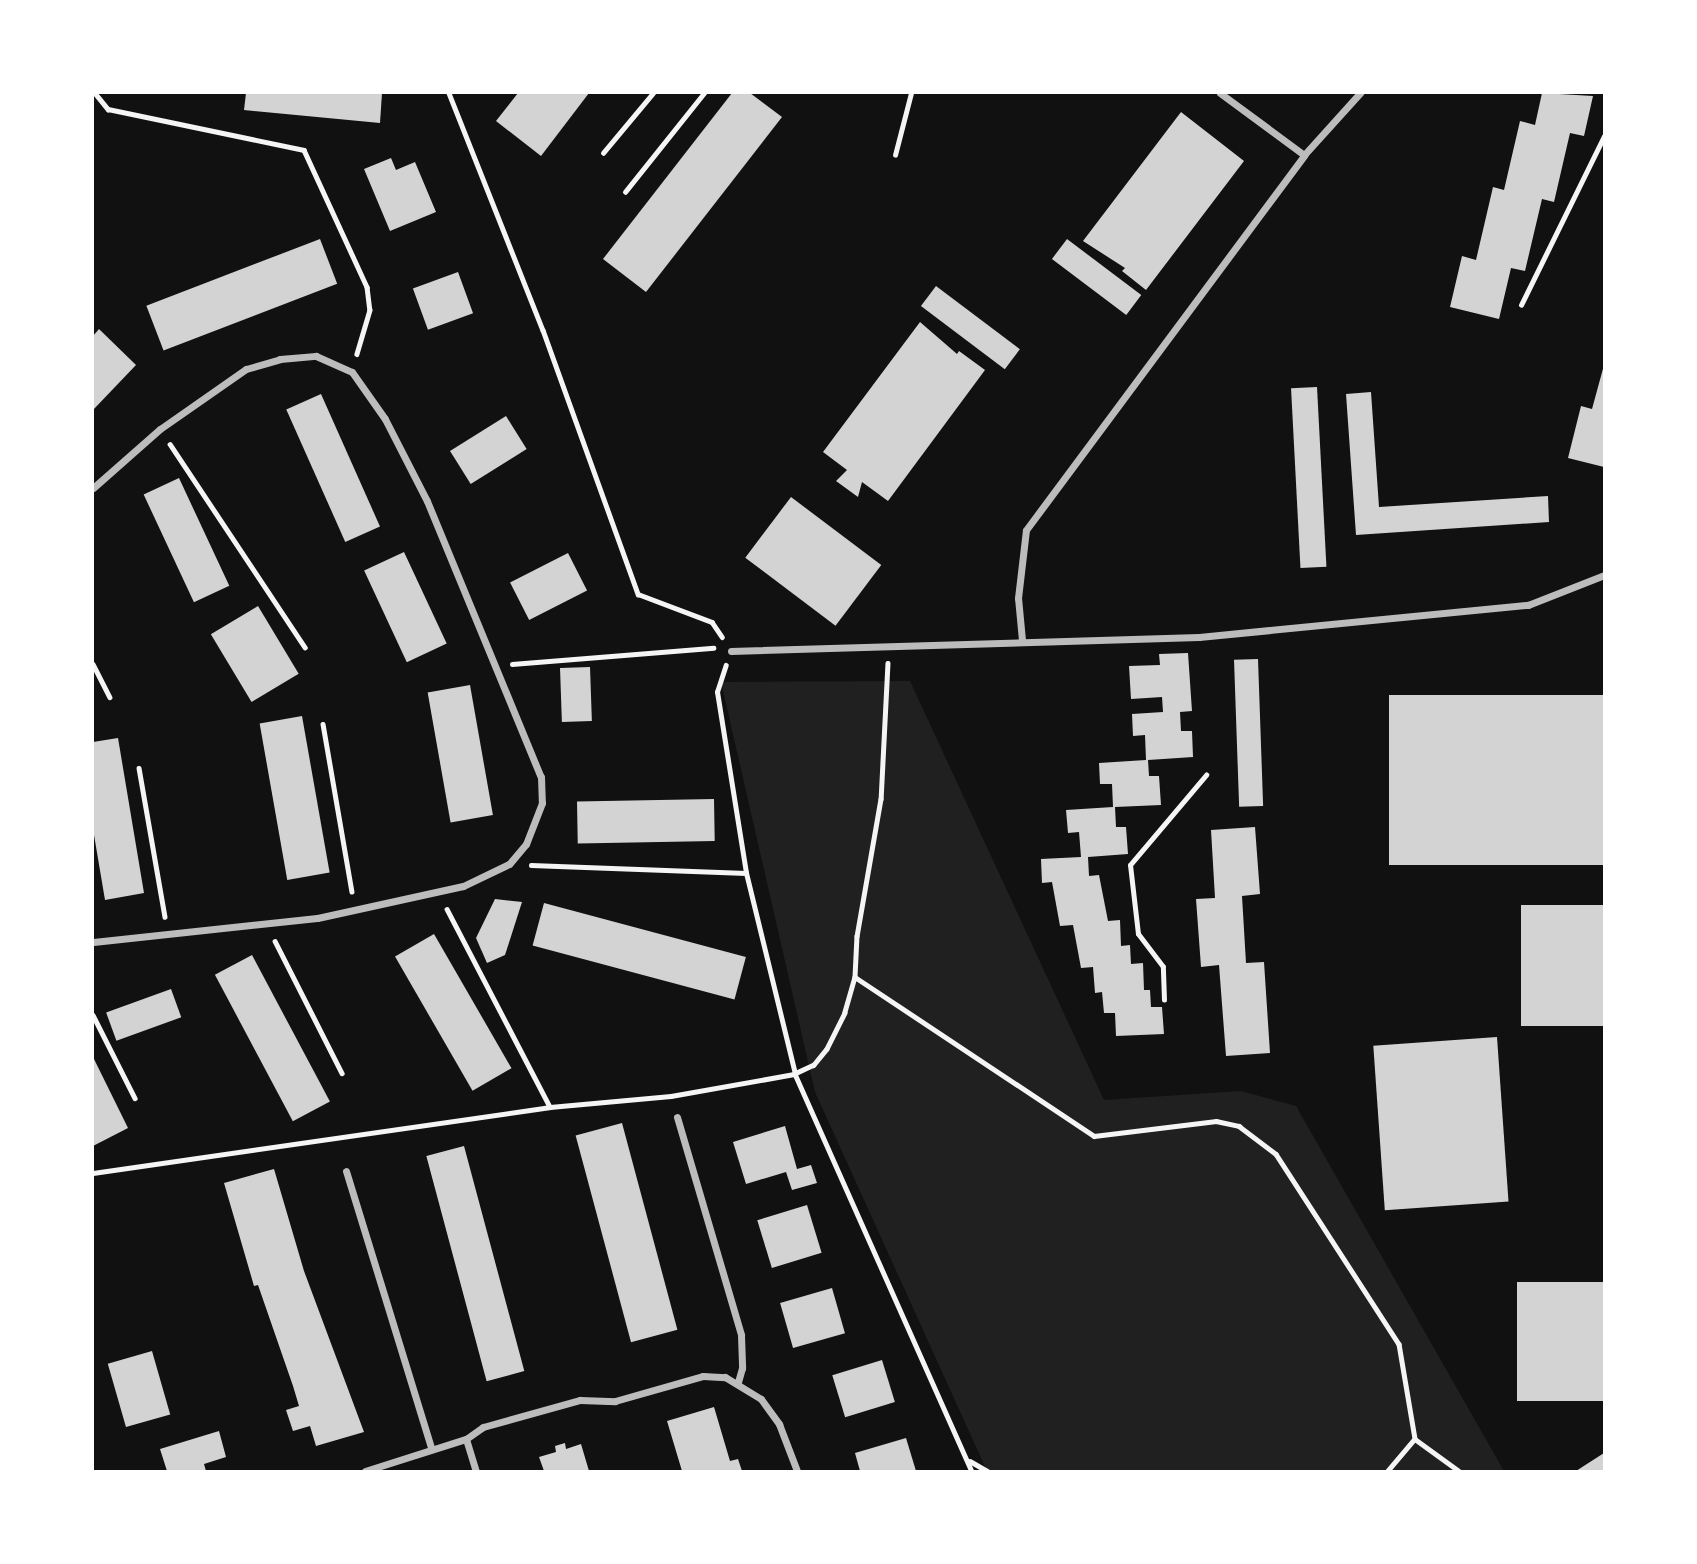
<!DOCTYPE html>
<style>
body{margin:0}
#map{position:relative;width:1697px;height:1564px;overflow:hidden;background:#111;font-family:"IBM Plex Serif",serif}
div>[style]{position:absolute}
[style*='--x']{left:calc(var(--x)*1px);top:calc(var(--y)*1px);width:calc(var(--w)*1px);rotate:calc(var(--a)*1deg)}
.green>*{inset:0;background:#202020}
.building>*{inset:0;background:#d3d3d3;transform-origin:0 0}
.path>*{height:4.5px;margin:-2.25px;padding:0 2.25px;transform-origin:2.25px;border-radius:2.25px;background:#f5f5f5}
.minor>*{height:7px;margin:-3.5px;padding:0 3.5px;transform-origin:3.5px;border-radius:3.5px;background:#bcbcbc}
span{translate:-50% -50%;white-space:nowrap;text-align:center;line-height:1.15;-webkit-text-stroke:7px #fff;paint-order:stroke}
.frame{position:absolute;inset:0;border:94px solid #fff;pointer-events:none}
</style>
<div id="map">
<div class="green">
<div style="clip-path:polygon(910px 681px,1104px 1100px,1241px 1091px,1296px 1106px,1504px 1471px,987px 1471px,815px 1092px,721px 682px)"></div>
</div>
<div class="building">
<div style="clip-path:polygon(246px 93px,382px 93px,380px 123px,244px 110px)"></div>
<div style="clip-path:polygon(518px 93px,589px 93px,541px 156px,496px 121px)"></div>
<div style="clip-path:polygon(732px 93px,750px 93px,782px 117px,646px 292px,603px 259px)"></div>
<div style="clip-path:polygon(1542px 93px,1593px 96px,1584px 136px,1570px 133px,1554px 202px,1542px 199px,1525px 271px,1511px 268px,1499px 319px,1450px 307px,1462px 256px,1476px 260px,1493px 187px,1504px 190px,1520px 121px,1535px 125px)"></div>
<div style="clip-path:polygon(1181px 112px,1244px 161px,1146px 290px,1122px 271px,1125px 268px,1083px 241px)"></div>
<div style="clip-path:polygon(391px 158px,396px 170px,415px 162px,436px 212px,390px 231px,364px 169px)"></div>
<div style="left:320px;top:239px;width:48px;height:186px;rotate:69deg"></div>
<div style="left:1067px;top:239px;width:93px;height:25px;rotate:37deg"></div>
<div style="left:458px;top:272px;width:44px;height:48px;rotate:70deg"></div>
<div style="left:936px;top:286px;width:105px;height:25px;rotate:37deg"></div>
<div style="clip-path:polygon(920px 322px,957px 354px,959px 351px,985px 370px,888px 501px,862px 482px,858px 497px,836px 481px,847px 470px,823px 452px)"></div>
<div style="clip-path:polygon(99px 329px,136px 365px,93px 410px,93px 336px)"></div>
<div style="clip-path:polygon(1604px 365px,1604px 467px,1568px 458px,1581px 406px,1592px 409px)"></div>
<div style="left:1317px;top:387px;width:180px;height:26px;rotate:87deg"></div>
<div style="clip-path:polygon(1371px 392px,1379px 507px,1548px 496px,1549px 522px,1356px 535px,1346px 394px)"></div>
<div style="left:321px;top:394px;width:145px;height:38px;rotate:66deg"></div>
<div style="left:506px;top:416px;width:39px;height:66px;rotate:58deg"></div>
<div style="left:179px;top:478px;width:119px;height:39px;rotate:65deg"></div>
<div style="left:791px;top:497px;width:113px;height:76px;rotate:37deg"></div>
<div style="left:404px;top:552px;width:101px;height:44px;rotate:65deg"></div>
<div style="left:568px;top:553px;width:42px;height:65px;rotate:63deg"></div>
<div style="left:258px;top:606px;width:79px;height:55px;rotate:59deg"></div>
<div style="clip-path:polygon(1188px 653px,1192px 711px,1180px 712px,1181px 731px,1192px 731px,1193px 757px,1148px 760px,1149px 776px,1159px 776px,1161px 805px,1115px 807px,1116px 827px,1126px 827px,1128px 854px,1088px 857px,1089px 876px,1099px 875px,1108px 921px,1120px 920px,1121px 946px,1130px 945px,1131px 964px,1143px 963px,1144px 990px,1150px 990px,1151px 1007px,1162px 1007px,1164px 1034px,1116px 1036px,1115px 1013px,1104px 1013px,1102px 992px,1095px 993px,1093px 967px,1081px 968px,1073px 925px,1060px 926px,1052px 882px,1042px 883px,1041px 859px,1081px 857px,1079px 832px,1068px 833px,1066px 810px,1113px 807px,1112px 784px,1100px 784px,1099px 763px,1146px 760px,1145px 735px,1133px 736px,1132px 714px,1163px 712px,1162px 697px,1131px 699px,1129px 666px,1160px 665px,1159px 654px)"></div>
<div style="left:1258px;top:659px;width:147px;height:24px;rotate:88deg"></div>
<div style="left:590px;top:667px;width:54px;height:30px;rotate:88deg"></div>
<div style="left:470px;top:685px;width:132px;height:43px;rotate:80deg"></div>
<div style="left:1604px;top:695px;width:170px;height:215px;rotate:90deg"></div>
<div style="left:302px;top:716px;width:159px;height:43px;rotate:80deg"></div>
<div style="clip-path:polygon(118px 738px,144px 893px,105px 900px,93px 829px,93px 742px)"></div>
<div style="left:714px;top:799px;width:42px;height:137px;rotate:89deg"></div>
<div style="clip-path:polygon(1255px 827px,1260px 894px,1242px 896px,1246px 963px,1264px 962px,1270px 1053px,1226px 1056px,1219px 965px,1201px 967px,1196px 899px,1215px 898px,1211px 830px)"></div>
<div style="clip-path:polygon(495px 899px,522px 902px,505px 955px,487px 963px,476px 938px)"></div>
<div style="left:544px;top:903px;width:209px;height:44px;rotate:15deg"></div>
<div style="left:1604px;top:905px;width:121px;height:83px;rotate:90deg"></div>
<div style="left:434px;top:934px;width:155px;height:45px;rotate:60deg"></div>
<div style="left:252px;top:955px;width:166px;height:42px;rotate:62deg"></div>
<div style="left:171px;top:989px;width:30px;height:69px;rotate:70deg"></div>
<div style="left:1497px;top:1037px;width:165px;height:124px;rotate:86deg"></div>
<div style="clip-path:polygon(93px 1057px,128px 1128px,93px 1146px)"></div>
<div style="left:622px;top:1123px;width:214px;height:48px;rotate:75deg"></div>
<div style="clip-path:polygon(785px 1126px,797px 1169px,811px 1165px,817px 1183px,792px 1190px,786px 1172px,746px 1184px,733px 1142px)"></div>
<div style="left:464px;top:1146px;width:233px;height:39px;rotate:75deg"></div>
<div style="clip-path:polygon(274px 1169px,304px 1271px,364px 1432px,316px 1446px,310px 1426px,293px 1431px,286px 1410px,299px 1406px,293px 1386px,258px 1285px,254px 1286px,224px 1183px)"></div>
<div style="left:807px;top:1205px;width:50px;height:52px;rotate:73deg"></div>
<div style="left:1604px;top:1282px;width:119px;height:87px;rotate:90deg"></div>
<div style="left:832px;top:1288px;width:47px;height:54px;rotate:74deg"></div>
<div style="left:152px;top:1351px;width:66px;height:46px;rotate:74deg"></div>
<div style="left:882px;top:1360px;width:44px;height:52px;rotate:73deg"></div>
<div style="clip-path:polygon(714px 1407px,730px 1461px,738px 1459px,742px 1471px,682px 1471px,667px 1421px)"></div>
<div style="clip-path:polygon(219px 1431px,226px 1457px,204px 1464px,206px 1471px,167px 1471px,160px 1449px)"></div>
<div style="clip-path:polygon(906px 1438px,916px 1471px,860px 1471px,855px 1453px)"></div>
<div style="clip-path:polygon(565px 1443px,566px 1449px,581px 1444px,589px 1471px,544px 1471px,539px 1457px,556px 1452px,555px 1446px)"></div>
<div style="clip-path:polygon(1604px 1453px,1604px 1471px,1576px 1471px)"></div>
</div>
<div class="path">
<div style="--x:95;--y:93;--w:21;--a:51"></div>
<div style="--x:108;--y:109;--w:200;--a:11.8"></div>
<div style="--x:304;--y:150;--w:151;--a:65.3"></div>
<div style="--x:367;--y:287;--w:23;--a:83"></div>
<div style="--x:370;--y:310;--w:46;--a:106.5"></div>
<div style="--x:449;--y:93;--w:255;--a:68.4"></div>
<div style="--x:543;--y:330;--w:281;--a:70.2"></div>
<div style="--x:638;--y:594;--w:79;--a:20.7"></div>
<div style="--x:712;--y:622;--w:18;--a:56"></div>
<div style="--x:603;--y:153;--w:78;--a:-50.2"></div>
<div style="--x:895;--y:155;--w:64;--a:-75.5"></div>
<div style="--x:625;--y:192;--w:127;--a:-51.4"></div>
<div style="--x:1521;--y:305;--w:188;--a:-63.8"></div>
<div style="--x:170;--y:444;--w:244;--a:56.4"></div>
<div style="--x:888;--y:663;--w:136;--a:92.9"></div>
<div style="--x:881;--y:799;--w:139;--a:99.9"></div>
<div style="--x:857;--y:936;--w:41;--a:92.8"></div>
<div style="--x:855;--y:977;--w:37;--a:106"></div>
<div style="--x:845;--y:1013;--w:40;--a:116.6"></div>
<div style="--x:827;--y:1049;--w:21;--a:129"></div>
<div style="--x:814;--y:1065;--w:21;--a:155"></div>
<div style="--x:795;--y:1074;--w:435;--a:66"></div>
<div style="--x:93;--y:664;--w:37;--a:63"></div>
<div style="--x:512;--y:664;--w:202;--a:-4.6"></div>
<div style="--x:323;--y:724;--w:170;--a:80.2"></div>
<div style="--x:139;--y:768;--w:151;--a:80.1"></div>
<div style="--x:531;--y:865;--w:215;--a:2.1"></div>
<div style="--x:447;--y:909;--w:223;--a:62.5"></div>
<div style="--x:275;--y:941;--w:148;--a:63.1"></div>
<div style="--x:855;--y:977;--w:287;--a:33.6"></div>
<div style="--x:1094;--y:1136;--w:123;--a:-7"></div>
<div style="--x:1216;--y:1121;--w:24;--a:12"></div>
<div style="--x:1239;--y:1126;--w:46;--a:37.1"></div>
<div style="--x:1276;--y:1154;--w:226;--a:57.1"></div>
<div style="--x:1399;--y:1344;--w:96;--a:80.4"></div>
<div style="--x:1415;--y:1439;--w:42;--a:130.2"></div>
<div style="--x:1164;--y:1000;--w:33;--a:-92"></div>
<div style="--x:1163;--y:967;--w:41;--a:-127.1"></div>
<div style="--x:1138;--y:934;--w:69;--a:-96.6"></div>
<div style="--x:1130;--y:865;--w:118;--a:-49.8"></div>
<div style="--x:93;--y:1015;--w:93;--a:63.2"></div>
<div style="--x:93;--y:1173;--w:462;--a:-8.2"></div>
<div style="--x:550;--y:1107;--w:121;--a:-5.2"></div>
<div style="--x:671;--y:1096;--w:126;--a:-10.1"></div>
<div style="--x:795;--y:1074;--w:207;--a:-103.7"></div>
<div style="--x:746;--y:873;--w:183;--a:-99.1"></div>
<div style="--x:717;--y:692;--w:28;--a:-72"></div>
<div style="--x:1415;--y:1439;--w:54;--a:36"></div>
<div style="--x:970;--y:1461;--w:20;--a:30"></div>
</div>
<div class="minor">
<div style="--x:1220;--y:93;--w:104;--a:36.4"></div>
<div style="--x:93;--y:488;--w:89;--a:-41.4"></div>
<div style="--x:160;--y:429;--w:105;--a:-34.9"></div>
<div style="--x:246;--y:369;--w:35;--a:-16"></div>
<div style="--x:280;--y:359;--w:36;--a:-5"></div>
<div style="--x:316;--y:356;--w:39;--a:24"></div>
<div style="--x:352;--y:372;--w:57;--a:54.9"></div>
<div style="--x:385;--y:419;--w:92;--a:62.9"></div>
<div style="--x:427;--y:501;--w:299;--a:67.6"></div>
<div style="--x:541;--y:777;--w:26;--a:88"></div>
<div style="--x:542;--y:803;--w:44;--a:111.3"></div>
<div style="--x:526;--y:844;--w:26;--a:130"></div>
<div style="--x:509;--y:864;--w:51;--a:154.4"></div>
<div style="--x:463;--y:886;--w:149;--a:167.6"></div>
<div style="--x:317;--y:918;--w:225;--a:173.9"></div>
<div style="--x:1022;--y:640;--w:42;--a:-95.4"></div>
<div style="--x:1018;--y:598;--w:68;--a:-83.3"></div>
<div style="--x:1026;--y:530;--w:467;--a:-53.4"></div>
<div style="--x:1304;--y:155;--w:84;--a:-47.9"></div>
<div style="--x:731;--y:651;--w:468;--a:-1.7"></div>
<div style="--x:1199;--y:637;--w:331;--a:-5.6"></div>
<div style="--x:1528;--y:605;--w:82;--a:-21.5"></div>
<div style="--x:677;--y:1117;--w:227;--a:73.6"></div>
<div style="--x:741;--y:1335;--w:33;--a:88"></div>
<div style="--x:742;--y:1368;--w:15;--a:106"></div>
<div style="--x:346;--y:1171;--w:290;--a:72.9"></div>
<div style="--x:466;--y:1439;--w:34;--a:73"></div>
<div style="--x:365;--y:1471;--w:106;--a:-17.6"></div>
<div style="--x:466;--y:1439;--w:21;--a:-35"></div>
<div style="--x:483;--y:1427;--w:101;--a:-15.6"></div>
<div style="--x:580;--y:1400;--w:35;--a:2"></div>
<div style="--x:615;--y:1401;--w:91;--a:-15.9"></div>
<div style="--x:703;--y:1376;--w:22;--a:3"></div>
<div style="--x:725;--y:1377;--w:42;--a:31.4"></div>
<div style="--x:761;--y:1399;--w:31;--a:54"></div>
<div style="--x:779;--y:1424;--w:50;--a:69"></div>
</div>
<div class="frame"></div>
</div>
